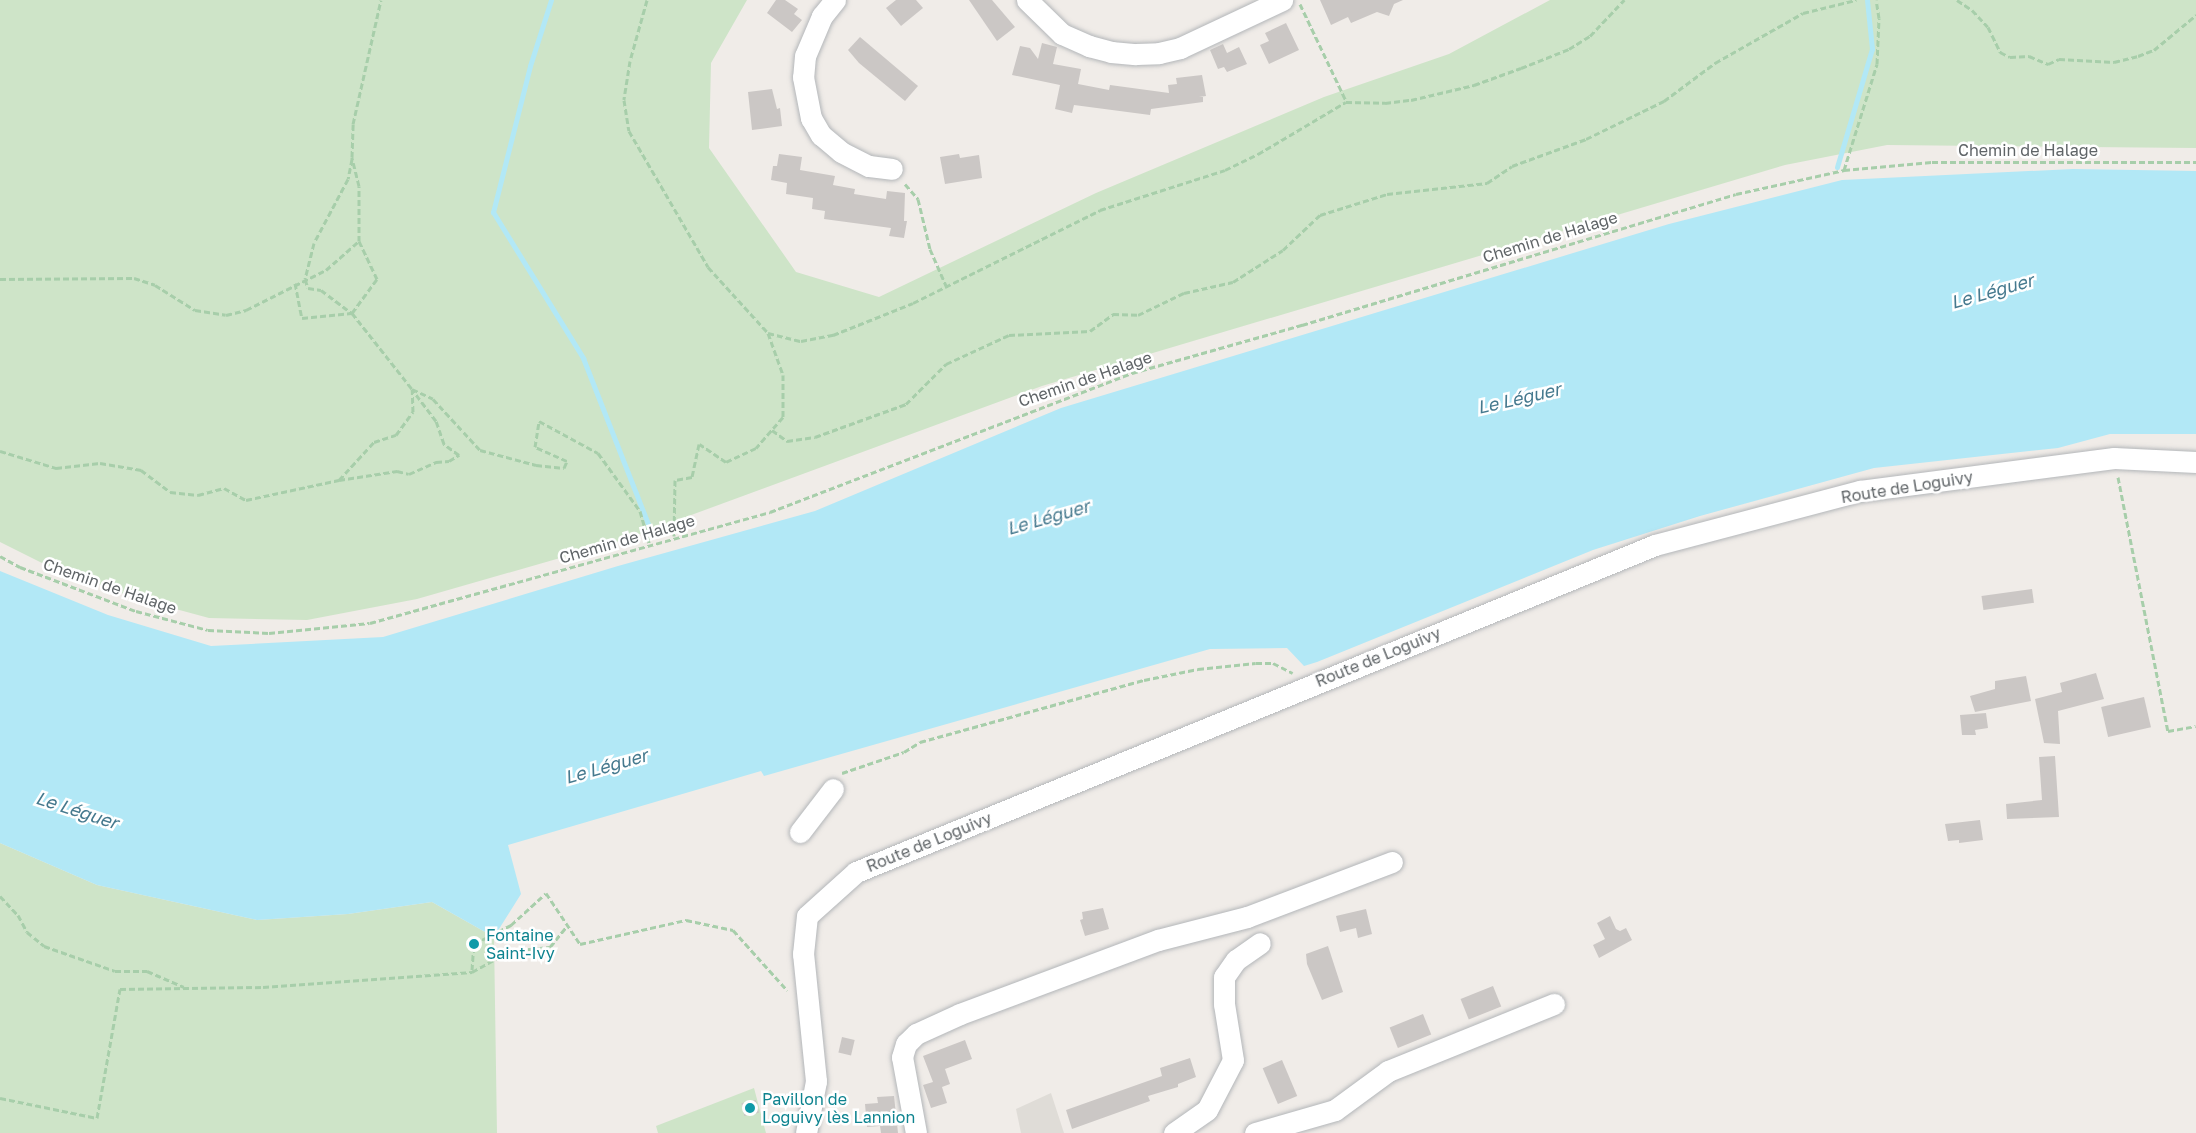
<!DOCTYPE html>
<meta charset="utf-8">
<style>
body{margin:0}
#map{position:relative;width:2196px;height:1133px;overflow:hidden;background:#f0ece8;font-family:"Golos Text",sans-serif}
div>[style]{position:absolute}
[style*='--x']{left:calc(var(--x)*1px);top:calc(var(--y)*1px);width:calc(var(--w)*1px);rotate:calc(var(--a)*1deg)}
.education>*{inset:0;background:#dfdcd7}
.green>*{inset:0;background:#cee4c8}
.water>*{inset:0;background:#b2e8f6}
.stream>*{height:5px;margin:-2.5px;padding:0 2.5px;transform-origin:2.5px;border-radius:2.5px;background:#b2e8f6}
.building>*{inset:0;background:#cbc7c5;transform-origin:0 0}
.path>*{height:3px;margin-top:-1.5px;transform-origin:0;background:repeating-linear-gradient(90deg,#a7ceaa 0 6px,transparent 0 9px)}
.roads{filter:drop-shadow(0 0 2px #b3b6b9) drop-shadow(0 0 2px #b3b6b9)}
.minor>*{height:21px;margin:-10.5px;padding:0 10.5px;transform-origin:10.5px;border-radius:10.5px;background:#fff}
.dots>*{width:16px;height:16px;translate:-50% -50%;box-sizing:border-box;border:3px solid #fff;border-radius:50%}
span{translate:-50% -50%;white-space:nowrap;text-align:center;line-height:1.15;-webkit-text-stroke:5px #fff;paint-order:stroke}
.street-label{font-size:16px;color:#5f6467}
.culture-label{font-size:16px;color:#0d838f}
.left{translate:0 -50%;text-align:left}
.water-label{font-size:18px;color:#45798e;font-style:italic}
</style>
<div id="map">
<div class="education">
<div style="clip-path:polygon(1051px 1093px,1064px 1133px,1021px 1133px,1016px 1109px)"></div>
</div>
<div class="green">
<div style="clip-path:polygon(0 0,747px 0,711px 63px,709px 148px,796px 272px,879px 297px,1096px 193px,1324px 97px,1449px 54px,1550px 0,2196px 0,2196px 148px,1887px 145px,1785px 165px,1042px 386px,626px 539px,417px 599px,307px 620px,209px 618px,135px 598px,46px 565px,0 542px)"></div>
<div style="clip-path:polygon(0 843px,97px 885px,257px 920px,348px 914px,432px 902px,494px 937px,497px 1133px,0 1133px)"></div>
<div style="clip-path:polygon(754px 1088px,766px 1133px,658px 1133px,656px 1126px)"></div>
</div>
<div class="water">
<div style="clip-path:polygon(2073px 169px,2196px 171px,2196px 434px,2110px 434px,2058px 448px,1874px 468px,1700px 516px,1593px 550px,1317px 662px,1304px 666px,1287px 648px,1210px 649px,764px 776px,761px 771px,508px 845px,521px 894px,494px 937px,432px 902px,348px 914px,257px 920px,97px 885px,0 843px,0 571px,108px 615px,211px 646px,383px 637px,618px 566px,815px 511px,1061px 408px,1669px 224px,1842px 180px)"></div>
</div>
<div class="stream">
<div style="--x:551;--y:0;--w:69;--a:107.7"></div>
<div style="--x:530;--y:66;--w:151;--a:104.2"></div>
<div style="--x:493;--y:212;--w:172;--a:58.3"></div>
<div style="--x:583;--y:358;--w:189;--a:68.6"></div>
<div style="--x:1837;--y:167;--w:123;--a:-73.5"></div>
<div style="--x:1872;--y:49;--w:49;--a:-95.8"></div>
</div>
<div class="building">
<div style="clip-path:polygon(776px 0,785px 0,798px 9px,794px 14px,802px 20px,792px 32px,767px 13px)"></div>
<div style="clip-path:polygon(896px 0,916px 0,923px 8px,901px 26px,886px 8px)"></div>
<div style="clip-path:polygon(969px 0,992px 0,1015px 27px,997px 41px)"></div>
<div style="clip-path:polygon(1320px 0,1403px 0,1394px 4px,1389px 16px,1377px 12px,1351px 23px,1348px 17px,1331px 25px)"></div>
<div style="clip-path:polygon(1286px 23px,1299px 50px,1269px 64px,1260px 45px,1269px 41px,1265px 33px)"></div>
<div style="clip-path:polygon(860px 37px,918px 86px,905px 101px,859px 63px,848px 50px)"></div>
<div style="clip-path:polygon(1042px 43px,1057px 47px,1053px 64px,1081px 69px,1078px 84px,1109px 90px,1110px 85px,1169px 93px,1168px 85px,1177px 84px,1176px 78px,1202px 75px,1206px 96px,1199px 97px,1203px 97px,1203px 102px,1151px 109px,1150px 115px,1074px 105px,1072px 113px,1055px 109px,1060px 85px,1012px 75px,1020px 46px,1030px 48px,1038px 59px)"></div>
<div style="clip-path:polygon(1223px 44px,1227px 53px,1239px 47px,1247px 64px,1227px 72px,1224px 67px,1218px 69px,1210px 50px)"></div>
<div style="clip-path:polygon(772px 89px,777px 109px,780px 108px,782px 126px,752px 130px,748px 92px)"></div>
<div style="clip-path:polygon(779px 154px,802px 157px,800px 170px,835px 176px,833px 185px,855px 189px,854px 194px,886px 199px,887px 191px,905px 193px,904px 221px,907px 221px,904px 238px,889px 236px,891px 228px,824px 219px,825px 211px,812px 209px,813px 198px,786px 194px,787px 183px,771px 180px,773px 166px,777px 166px)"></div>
<div style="clip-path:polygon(959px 154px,960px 158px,979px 155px,982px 178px,945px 184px,940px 157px)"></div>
<div style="left:2032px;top:589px;width:14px;height:51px;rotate:82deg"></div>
<div style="clip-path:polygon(2096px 673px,2104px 699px,2058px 711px,2060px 744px,2044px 743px,2035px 699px,2062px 692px,2060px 683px)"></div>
<div style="clip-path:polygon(2026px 676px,2031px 701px,1975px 712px,1970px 696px,1995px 689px,1995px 681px)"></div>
<div style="left:2144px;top:697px;width:31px;height:44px;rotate:77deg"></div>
<div style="clip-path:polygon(1986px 713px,1988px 728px,1975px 730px,1976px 735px,1962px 735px,1960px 715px)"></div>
<div style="clip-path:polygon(2055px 756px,2059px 817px,2007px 819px,2006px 804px,2042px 800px,2039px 757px)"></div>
<div style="clip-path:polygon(1980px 820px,1983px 840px,1959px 843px,1959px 840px,1948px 841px,1945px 824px)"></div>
<div style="clip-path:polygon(1103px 908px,1109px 929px,1085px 936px,1080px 920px,1083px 919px,1082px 912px)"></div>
<div style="clip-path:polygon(1366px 909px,1372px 934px,1358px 938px,1356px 928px,1340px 932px,1336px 916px)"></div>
<div style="clip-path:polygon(1610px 916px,1616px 929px,1620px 931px,1626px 928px,1632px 940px,1599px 958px,1593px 945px,1605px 939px,1597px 923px)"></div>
<div style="clip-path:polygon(1328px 946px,1343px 992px,1322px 1000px,1307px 964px,1306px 954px)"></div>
<div style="left:1493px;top:986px;width:22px;height:35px;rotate:68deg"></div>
<div style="left:1423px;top:1014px;width:22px;height:36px;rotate:68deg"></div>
<div style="left:842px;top:1037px;width:13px;height:16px;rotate:13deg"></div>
<div style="clip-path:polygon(965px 1040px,972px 1059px,945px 1069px,950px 1084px,942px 1087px,947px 1103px,931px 1108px,923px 1085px,933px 1082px,923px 1056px)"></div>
<div style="clip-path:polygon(1190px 1058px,1196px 1077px,1178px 1084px,1178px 1087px,1148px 1096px,1150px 1101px,1072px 1129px,1066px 1110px,1162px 1076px,1160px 1068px)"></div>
<div style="left:1282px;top:1060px;width:39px;height:21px;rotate:67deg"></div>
<div style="clip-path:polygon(894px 1096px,898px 1133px,881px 1133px,880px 1126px,867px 1127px,865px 1104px,878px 1103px,877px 1097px)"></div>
<div style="left:756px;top:1100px;width:13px;height:15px;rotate:77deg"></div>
</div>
<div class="path">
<div style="--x:647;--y:0;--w:63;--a:105.6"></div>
<div style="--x:630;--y:61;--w:39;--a:99"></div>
<div style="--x:624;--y:100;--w:31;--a:81"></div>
<div style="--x:629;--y:131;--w:157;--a:59.8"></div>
<div style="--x:708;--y:267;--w:89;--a:47.7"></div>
<div style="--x:768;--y:333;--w:45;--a:70.3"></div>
<div style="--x:783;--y:375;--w:42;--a:90"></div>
<div style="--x:783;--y:417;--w:41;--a:131.1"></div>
<div style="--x:756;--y:448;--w:33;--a:155"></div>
<div style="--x:726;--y:462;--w:32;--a:-146"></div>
<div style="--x:699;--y:444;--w:34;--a:102"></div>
<div style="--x:692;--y:477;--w:17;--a:170"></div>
<div style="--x:675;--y:480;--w:56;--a:91"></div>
<div style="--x:1957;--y:0;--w:18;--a:34"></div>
<div style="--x:1972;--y:10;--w:23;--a:47"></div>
<div style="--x:1988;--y:27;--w:28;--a:64"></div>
<div style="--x:2000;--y:52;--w:11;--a:27"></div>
<div style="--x:2010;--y:57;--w:19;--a:-3"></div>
<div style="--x:2029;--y:56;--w:21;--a:23"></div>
<div style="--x:2048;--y:64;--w:12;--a:-24"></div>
<div style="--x:2059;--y:59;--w:55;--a:3.1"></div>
<div style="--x:2114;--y:62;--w:25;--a:-14"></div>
<div style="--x:2138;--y:56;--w:17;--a:-21"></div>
<div style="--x:2154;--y:50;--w:55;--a:-39.8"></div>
<div style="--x:1300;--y:4;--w:107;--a:64.6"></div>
<div style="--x:352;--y:159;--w:20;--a:101"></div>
<div style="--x:348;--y:179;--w:72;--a:118"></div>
<div style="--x:314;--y:243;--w:37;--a:104"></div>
<div style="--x:305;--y:279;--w:9;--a:72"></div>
<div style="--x:308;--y:288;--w:13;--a:9"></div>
<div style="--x:321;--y:290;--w:39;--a:37"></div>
<div style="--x:352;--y:313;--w:42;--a:-53.7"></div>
<div style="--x:377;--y:279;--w:42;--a:-115.3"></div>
<div style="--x:1844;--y:170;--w:111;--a:-72.7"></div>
<div style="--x:1877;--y:64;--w:46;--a:-87.5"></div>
<div style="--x:1879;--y:18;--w:18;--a:-99"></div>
<div style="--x:905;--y:184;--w:20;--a:49"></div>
<div style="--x:918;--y:199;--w:51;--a:76.5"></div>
<div style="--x:930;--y:249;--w:43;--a:66.4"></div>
<div style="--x:0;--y:279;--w:134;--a:-0.4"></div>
<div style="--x:134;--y:278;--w:22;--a:18"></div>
<div style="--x:155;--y:285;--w:47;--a:32"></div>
<div style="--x:195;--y:310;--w:31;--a:9"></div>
<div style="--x:226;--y:315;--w:21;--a:-14"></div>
<div style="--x:246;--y:310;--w:89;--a:-26.6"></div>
<div style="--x:326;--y:270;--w:44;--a:-41.3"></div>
<div style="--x:359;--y:241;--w:55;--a:-90"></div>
<div style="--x:359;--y:186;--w:30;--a:-104"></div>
<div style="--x:352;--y:157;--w:33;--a:-88"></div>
<div style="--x:353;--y:124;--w:127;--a:-77.3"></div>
<div style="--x:295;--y:283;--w:36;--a:79"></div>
<div style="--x:302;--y:318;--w:50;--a:-5.7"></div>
<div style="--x:352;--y:313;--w:97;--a:51.7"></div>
<div style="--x:412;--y:389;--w:23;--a:25"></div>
<div style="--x:433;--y:399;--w:69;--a:47.3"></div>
<div style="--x:480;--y:450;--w:58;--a:15"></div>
<div style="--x:536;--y:465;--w:28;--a:6"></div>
<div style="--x:564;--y:468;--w:8;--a:-67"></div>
<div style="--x:567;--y:461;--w:35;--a:-156"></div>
<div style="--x:535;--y:447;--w:26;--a:-81"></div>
<div style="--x:539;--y:421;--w:67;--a:28.5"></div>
<div style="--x:598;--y:453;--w:72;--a:54.1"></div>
<div style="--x:640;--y:511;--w:35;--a:74"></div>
<div style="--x:768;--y:333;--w:34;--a:14"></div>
<div style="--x:801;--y:341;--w:33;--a:-11"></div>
<div style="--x:833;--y:335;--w:86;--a:-21.8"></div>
<div style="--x:913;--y:303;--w:209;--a:-26.4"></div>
<div style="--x:1100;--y:210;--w:131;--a:-17.7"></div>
<div style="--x:1225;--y:170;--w:37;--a:-26"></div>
<div style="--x:1258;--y:154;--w:102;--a:-30.6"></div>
<div style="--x:1346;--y:102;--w:39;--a:1"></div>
<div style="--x:1385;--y:103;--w:26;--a:-7"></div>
<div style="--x:1411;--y:100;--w:65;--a:-13.4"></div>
<div style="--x:1474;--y:85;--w:50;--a:-19.9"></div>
<div style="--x:1521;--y:68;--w:52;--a:-21.6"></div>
<div style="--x:1569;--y:49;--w:25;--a:-32"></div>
<div style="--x:1590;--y:36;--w:50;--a:-46.6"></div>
<div style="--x:772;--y:430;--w:19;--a:36"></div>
<div style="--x:787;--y:441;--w:28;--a:-8"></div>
<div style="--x:815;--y:437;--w:97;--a:-19.9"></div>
<div style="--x:906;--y:404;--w:57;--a:-45"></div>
<div style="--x:946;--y:364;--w:69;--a:-24.7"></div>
<div style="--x:1009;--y:335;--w:81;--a:-2.8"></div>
<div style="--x:1090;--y:331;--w:29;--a:-36"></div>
<div style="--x:1113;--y:314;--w:25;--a:2"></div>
<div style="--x:1138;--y:315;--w:51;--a:-25.6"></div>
<div style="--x:1184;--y:293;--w:50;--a:-12.7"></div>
<div style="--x:1233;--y:282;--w:59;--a:-32.6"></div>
<div style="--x:1283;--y:250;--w:51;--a:-43.4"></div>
<div style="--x:1320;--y:215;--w:70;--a:-17.4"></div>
<div style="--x:1387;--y:194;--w:101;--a:-6.3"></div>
<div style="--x:1487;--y:183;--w:30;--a:-34"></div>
<div style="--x:1512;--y:166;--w:79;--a:-20"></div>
<div style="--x:1586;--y:139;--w:87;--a:-26"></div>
<div style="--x:1664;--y:101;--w:64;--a:-36.7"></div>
<div style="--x:1715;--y:63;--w:101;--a:-29.6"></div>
<div style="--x:1803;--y:13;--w:55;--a:-13.8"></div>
<div style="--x:0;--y:451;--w:59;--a:16.9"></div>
<div style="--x:56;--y:468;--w:44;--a:-6.5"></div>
<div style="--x:100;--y:463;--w:42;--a:9.7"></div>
<div style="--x:141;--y:470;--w:36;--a:37"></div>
<div style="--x:170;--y:492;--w:28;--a:6"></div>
<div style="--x:198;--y:495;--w:27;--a:-15"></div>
<div style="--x:224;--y:488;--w:25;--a:29"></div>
<div style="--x:246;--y:500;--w:95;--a:-12.1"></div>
<div style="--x:339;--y:480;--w:52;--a:-47.4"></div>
<div style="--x:374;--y:442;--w:23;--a:-18"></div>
<div style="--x:396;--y:435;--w:29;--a:-54"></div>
<div style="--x:413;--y:412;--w:23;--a:-92"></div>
<div style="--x:2118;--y:477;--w:259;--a:78.9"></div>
<div style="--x:2168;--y:731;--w:28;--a:-10"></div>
<div style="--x:339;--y:480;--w:59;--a:-8.8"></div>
<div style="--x:397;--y:471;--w:12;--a:14"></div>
<div style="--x:409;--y:474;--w:30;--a:-24"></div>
<div style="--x:436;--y:462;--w:13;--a:-4"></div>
<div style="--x:449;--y:461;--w:12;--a:-31"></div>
<div style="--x:459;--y:455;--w:19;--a:-144"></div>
<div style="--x:444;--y:444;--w:24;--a:-109"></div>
<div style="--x:436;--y:421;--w:39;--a:-127"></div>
<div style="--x:0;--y:556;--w:23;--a:29"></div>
<div style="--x:20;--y:567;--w:124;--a:20.8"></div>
<div style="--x:136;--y:611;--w:74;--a:14.8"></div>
<div style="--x:208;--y:630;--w:61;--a:2.8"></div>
<div style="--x:269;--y:633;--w:101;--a:-5.7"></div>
<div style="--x:370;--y:623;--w:415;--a:-15.5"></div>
<div style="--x:770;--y:512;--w:388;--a:-21"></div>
<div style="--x:1132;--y:373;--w:177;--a:-15.8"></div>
<div style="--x:1302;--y:325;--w:453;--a:-16.8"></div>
<div style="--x:1736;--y:194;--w:111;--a:-12.5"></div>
<div style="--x:1844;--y:170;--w:88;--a:-5.2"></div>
<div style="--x:1932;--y:162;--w:264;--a:0"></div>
<div style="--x:842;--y:773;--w:65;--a:-18.7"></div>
<div style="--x:904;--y:752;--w:19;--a:-32"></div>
<div style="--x:920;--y:742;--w:232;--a:-15.5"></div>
<div style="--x:1144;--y:680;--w:55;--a:-11.5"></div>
<div style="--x:1198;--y:669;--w:58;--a:-5.9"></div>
<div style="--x:1256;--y:663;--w:17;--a:0"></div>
<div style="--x:1273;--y:663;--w:22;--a:27"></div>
<div style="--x:0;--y:896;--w:26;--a:47"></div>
<div style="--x:18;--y:915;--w:19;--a:62"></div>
<div style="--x:27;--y:932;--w:22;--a:39"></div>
<div style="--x:44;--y:946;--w:75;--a:19.4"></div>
<div style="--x:115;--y:971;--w:32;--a:0"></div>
<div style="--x:147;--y:971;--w:40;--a:23.4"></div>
<div style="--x:472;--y:970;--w:26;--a:-86"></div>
<div style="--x:474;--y:944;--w:42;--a:-27.2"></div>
<div style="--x:511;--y:925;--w:47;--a:-42.4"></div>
<div style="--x:546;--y:893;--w:61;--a:56.3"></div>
<div style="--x:580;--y:944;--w:109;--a:-12.8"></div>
<div style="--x:686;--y:920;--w:48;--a:12"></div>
<div style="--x:733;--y:930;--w:81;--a:48"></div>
<div style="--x:0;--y:1098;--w:99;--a:11.7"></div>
<div style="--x:97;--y:1118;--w:131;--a:-79.9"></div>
<div style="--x:120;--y:989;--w:143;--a:-0.8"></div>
<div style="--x:263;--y:987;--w:210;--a:-4.1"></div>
<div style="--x:472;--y:972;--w:43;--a:-28.9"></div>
<div style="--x:510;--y:951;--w:40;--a:-5.7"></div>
<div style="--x:550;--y:947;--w:26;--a:-51"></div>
</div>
<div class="roads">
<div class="minor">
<div style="--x:835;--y:0;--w:21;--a:129"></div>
<div style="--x:822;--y:16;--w:43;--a:113"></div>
<div style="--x:805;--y:56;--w:21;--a:95"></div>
<div style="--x:803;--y:77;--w:42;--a:79"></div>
<div style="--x:811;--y:118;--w:20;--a:60"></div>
<div style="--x:821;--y:135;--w:26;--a:40"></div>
<div style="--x:841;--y:152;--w:31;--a:27"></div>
<div style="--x:869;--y:166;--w:23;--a:7"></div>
<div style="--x:1027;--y:0;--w:49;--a:44.2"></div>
<div style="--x:1062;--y:34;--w:30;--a:24"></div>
<div style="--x:1089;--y:46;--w:23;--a:15"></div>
<div style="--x:1111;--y:52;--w:25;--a:5"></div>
<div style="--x:1136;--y:54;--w:23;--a:-2"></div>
<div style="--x:1159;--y:53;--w:22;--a:-13"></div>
<div style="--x:1180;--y:48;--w:113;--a:-25.2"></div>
<div style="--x:800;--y:832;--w:54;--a:-52.5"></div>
<div style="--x:806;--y:1133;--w:53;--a:-79.1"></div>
<div style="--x:816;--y:1081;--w:128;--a:-95.8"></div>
<div style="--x:803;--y:954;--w:38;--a:-84"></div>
<div style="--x:807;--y:916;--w:66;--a:-41.9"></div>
<div style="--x:856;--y:872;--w:863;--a:-22.26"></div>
<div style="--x:1655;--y:545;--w:212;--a:-14.8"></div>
<div style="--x:1860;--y:491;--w:256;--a:-7.4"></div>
<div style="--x:2114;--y:458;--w:82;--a:2.8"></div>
<div style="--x:916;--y:1133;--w:77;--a:-100.4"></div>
<div style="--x:902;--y:1057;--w:14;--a:-73"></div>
<div style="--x:906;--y:1044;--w:14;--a:-45"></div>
<div style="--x:916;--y:1034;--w:48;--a:-24.4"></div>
<div style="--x:960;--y:1014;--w:211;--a:-20.5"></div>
<div style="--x:1158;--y:940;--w:92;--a:-14.5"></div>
<div style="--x:1247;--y:917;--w:155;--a:-20.8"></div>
<div style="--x:1174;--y:1133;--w:40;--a:-34.9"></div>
<div style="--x:1207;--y:1110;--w:56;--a:-62.5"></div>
<div style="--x:1233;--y:1060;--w:57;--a:-99.1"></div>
<div style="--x:1224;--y:1004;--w:27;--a:-90"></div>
<div style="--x:1224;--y:977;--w:21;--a:-55"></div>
<div style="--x:1236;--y:960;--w:29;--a:-35"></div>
<div style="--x:1255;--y:1133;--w:83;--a:-16"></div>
<div style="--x:1335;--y:1110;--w:66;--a:-36.3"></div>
<div style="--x:1388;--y:1071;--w:179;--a:-22"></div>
</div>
</div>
<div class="dots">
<div style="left:474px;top:944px;background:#0f9aa8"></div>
<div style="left:750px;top:1108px;background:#0f9aa8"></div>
</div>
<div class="street-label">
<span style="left:2028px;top:150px">Chemin de Halage</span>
<span style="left:1550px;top:237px;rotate:-17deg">Chemin de Halage</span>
<span style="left:1085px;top:379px;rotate:-19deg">Chemin de Halage</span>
<span style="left:1907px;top:487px;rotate:-9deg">Route de Loguivy</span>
<span style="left:627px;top:539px;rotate:-16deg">Chemin de Halage</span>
<span style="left:110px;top:586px;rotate:19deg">Chemin de Halage</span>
<span style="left:1378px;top:657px;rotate:-22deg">Route de Loguivy</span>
<span style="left:929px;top:842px;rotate:-22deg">Route de Loguivy</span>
</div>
<div class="culture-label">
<span class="left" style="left:486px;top:944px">Fontaine<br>Saint-Ivy</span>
<span class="left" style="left:762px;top:1108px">Pavillon de<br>Loguivy lès Lannion</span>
</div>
<div class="water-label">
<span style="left:1992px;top:291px;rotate:-16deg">Le Léguer</span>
<span style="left:1519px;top:398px;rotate:-13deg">Le Léguer</span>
<span style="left:1048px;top:517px;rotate:-16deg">Le Léguer</span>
<span style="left:606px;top:766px;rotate:-16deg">Le Léguer</span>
<span style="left:77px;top:810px;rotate:18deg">Le Léguer</span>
</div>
</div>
